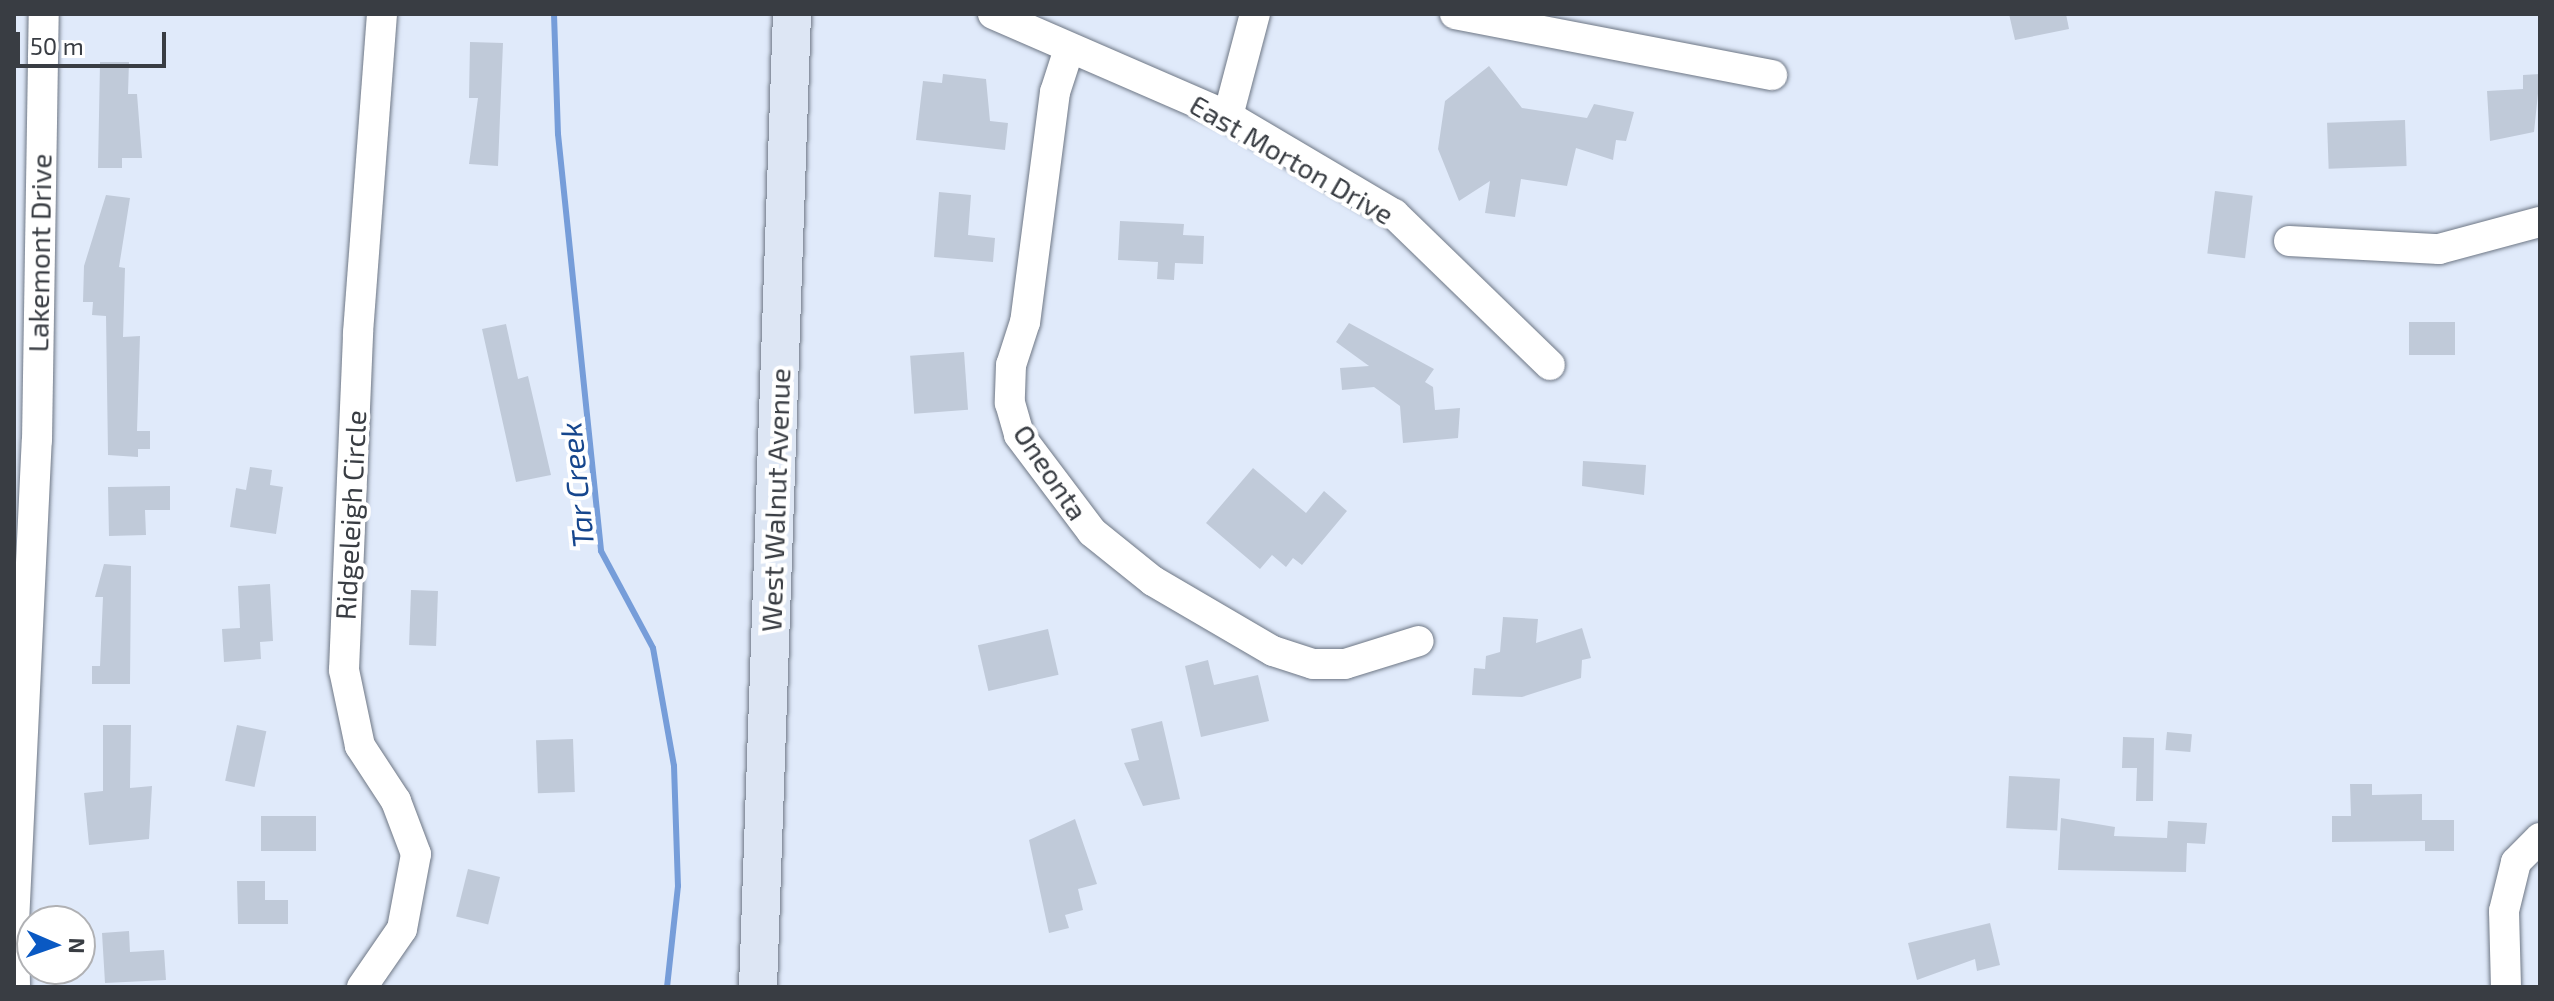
<!DOCTYPE html>
<style>
body{margin:0}
#map{position:relative;width:2554px;height:1001px;overflow:hidden;background:#e0eafa;font-family:"Exo 2",sans-serif}
div>[style]{position:absolute}
[style*='--x']{left:calc(var(--x)*1px);top:calc(var(--y)*1px);width:calc(var(--w)*1px);rotate:calc(var(--a)*1deg)}
.stream>*{height:6px;margin:-3px;padding:0 3px;transform-origin:3px;border-radius:3px;background:#769dd9}
.building>*{inset:0;background:#c0cad9;transform-origin:0 0}
.roads{filter:drop-shadow(0 0 2px #6e7785) drop-shadow(0 0 2px #6e7785)}
.minor>*{height:30px;margin:-15px;padding:0 15px;transform-origin:15px;border-radius:15px;background:#fff}
.major>*{height:38px;margin:-19px;padding:0 19px;transform-origin:19px;border-radius:19px;background:#dde6f4}
span{translate:-50% -50%;white-space:nowrap;text-align:center;line-height:1.15;-webkit-text-stroke:8px #fff;paint-order:stroke}
.street-label{font-size:28px;color:#393d43}
.water-label{font-size:30px;color:#16468d;font-style:italic}
.frame{position:absolute;inset:0;border:16px solid #393d43;pointer-events:none}
.north{position:absolute;left:16px;top:905px;width:80px;height:80px;box-sizing:border-box;background:#fff;border:2px solid #b0b1b4;border-radius:50%;rotate:92deg;font-size:22px;font-weight:700;line-height:32px;text-align:center;color:#393d43}
.north::after{content:'';display:block;margin:auto;width:28px;height:36px;background:#0a59c3;clip-path:polygon(50% 0,100% 100%,50% 72%,0 100%)}
.scale{position:absolute;left:16px;top:32px;width:150px;height:36px;box-sizing:border-box;border:4px solid #393d43;border-top:0;padding-left:10px;font-size:24px;line-height:28px;white-space:nowrap;color:#393d43;-webkit-text-stroke:6px #fff;paint-order:stroke}
</style>
<div id="map">
<div class="stream">
<div style="--x:554;--y:14;--w:120;--a:88.1"></div>
<div style="--x:558;--y:134;--w:419;--a:84.1"></div>
<div style="--x:601;--y:551;--w:110;--a:61.8"></div>
<div style="--x:653;--y:648;--w:120;--a:79.9"></div>
<div style="--x:674;--y:766;--w:120;--a:88.1"></div>
<div style="--x:678;--y:886;--w:102;--a:96.2"></div>
</div>
<div class="building">
<div style="clip-path:polygon(2009px 14px,2066px 14px,2069px 29px,2015px 40px)"></div>
<div style="clip-path:polygon(470px 42px,503px 43px,498px 166px,469px 164px,478px 98px,469px 98px)"></div>
<div style="clip-path:polygon(100px 62px,129px 62px,128px 94px,137px 94px,142px 158px,122px 158px,122px 168px,98px 168px)"></div>
<div style="clip-path:polygon(1489px 66px,1522px 108px,1587px 118px,1594px 104px,1634px 112px,1626px 141px,1616px 140px,1613px 160px,1576px 148px,1567px 186px,1521px 179px,1515px 217px,1485px 213px,1490px 181px,1459px 201px,1438px 149px,1445px 101px)"></div>
<div style="clip-path:polygon(943px 74px,986px 79px,990px 121px,1008px 123px,1005px 150px,916px 140px,923px 81px,942px 83px)"></div>
<div style="clip-path:polygon(2540px 74px,2534px 132px,2490px 141px,2487px 91px,2523px 89px,2523px 75px)"></div>
<div style="left:2405px;top:120px;width:46px;height:78px;rotate:88deg"></div>
<div style="left:2215px;top:191px;width:38px;height:63px;rotate:7deg"></div>
<div style="clip-path:polygon(939px 192px,971px 195px,968px 235px,995px 238px,993px 262px,934px 257px)"></div>
<div style="clip-path:polygon(106px 195px,130px 198px,119px 267px,125px 268px,123px 337px,140px 336px,137px 431px,150px 431px,150px 449px,138px 449px,138px 457px,108px 455px,106px 316px,92px 315px,93px 302px,83px 302px,84px 266px)"></div>
<div style="clip-path:polygon(1120px 221px,1184px 224px,1183px 235px,1204px 236px,1203px 264px,1175px 263px,1174px 280px,1157px 279px,1158px 262px,1118px 260px)"></div>
<div style="left:2409px;top:322px;width:46px;height:33px"></div>
<div style="clip-path:polygon(1349px 323px,1434px 369px,1425px 382px,1433px 387px,1435px 410px,1460px 408px,1458px 438px,1403px 443px,1400px 406px,1374px 387px,1342px 390px,1340px 368px,1369px 366px,1336px 342px)"></div>
<div style="clip-path:polygon(506px 324px,518px 379px,528px 376px,551px 475px,516px 482px,482px 329px)"></div>
<div style="left:964px;top:352px;width:58px;height:54px;rotate:86deg"></div>
<div style="clip-path:polygon(1583px 461px,1646px 465px,1644px 495px,1582px 486px)"></div>
<div style="clip-path:polygon(250px 467px,272px 470px,270px 485px,283px 487px,276px 534px,230px 527px,236px 488px,246px 490px)"></div>
<div style="clip-path:polygon(1253px 468px,1306px 513px,1324px 491px,1347px 511px,1302px 565px,1293px 558px,1286px 567px,1272px 555px,1260px 569px,1206px 523px)"></div>
<div style="clip-path:polygon(170px 486px,170px 510px,145px 510px,146px 535px,109px 536px,108px 487px)"></div>
<div style="clip-path:polygon(104px 564px,131px 566px,130px 684px,92px 684px,92px 666px,100px 666px,103px 597px,95px 597px)"></div>
<div style="clip-path:polygon(270px 584px,273px 641px,260px 642px,261px 659px,224px 662px,222px 629px,240px 628px,238px 586px)"></div>
<div style="left:411px;top:590px;width:27px;height:55px;rotate:2deg"></div>
<div style="clip-path:polygon(1503px 617px,1538px 619px,1536px 643px,1582px 628px,1591px 658px,1582px 660px,1581px 678px,1522px 697px,1472px 695px,1474px 668px,1485px 669px,1486px 656px,1500px 652px)"></div>
<div style="left:1048px;top:629px;width:47px;height:72px;rotate:77deg"></div>
<div style="clip-path:polygon(1208px 660px,1214px 685px,1258px 675px,1269px 721px,1201px 737px,1185px 666px)"></div>
<div style="clip-path:polygon(1162px 721px,1180px 799px,1143px 806px,1124px 763px,1139px 760px,1131px 729px)"></div>
<div style="clip-path:polygon(103px 725px,131px 725px,130px 788px,152px 786px,149px 839px,89px 845px,84px 793px,103px 791px)"></div>
<div style="left:237px;top:725px;width:30px;height:57px;rotate:12deg"></div>
<div style="left:2167px;top:732px;width:25px;height:18px;rotate:5deg"></div>
<div style="clip-path:polygon(2123px 737px,2154px 738px,2153px 801px,2136px 801px,2137px 768px,2122px 768px)"></div>
<div style="left:573px;top:739px;width:53px;height:37px;rotate:88deg"></div>
<div style="left:2009px;top:776px;width:51px;height:52px;rotate:3deg"></div>
<div style="clip-path:polygon(2350px 784px,2372px 784px,2372px 795px,2422px 794px,2422px 820px,2454px 820px,2454px 851px,2425px 851px,2425px 841px,2332px 842px,2332px 816px,2351px 816px)"></div>
<div style="left:261px;top:816px;width:55px;height:35px"></div>
<div style="clip-path:polygon(2061px 818px,2115px 827px,2114px 836px,2167px 838px,2168px 821px,2207px 823px,2205px 844px,2187px 843px,2186px 872px,2058px 870px)"></div>
<div style="clip-path:polygon(1075px 819px,1097px 884px,1078px 889px,1083px 910px,1065px 915px,1069px 928px,1049px 933px,1029px 840px)"></div>
<div style="left:468px;top:869px;width:33px;height:49px;rotate:14deg"></div>
<div style="clip-path:polygon(237px 881px,265px 881px,265px 900px,288px 900px,288px 924px,238px 924px)"></div>
<div style="clip-path:polygon(1990px 923px,2000px 965px,1977px 971px,1975px 959px,1917px 980px,1908px 943px)"></div>
<div style="clip-path:polygon(129px 931px,130px 952px,164px 950px,166px 980px,105px 983px,102px 933px)"></div>
</div>
<div class="roads">
<div class="minor">
<div style="--x:993;--y:14;--w:256;--a:23.5"></div>
<div style="--x:1228;--y:116;--w:193;--a:30.6"></div>
<div style="--x:1394;--y:214;--w:217;--a:44.1"></div>
<div style="--x:1455;--y:14;--w:323;--a:10.9"></div>
<div style="--x:1069;--y:49;--w:45;--a:108"></div>
<div style="--x:1055;--y:92;--w:232;--a:97.4"></div>
<div style="--x:1025;--y:322;--w:45;--a:108"></div>
<div style="--x:1011;--y:365;--w:38;--a:92"></div>
<div style="--x:1010;--y:403;--w:33;--a:74"></div>
<div style="--x:1019;--y:435;--w:121;--a:53"></div>
<div style="--x:1092;--y:532;--w:78;--a:38.8"></div>
<div style="--x:1153;--y:581;--w:139;--a:30.3"></div>
<div style="--x:1273;--y:651;--w:42;--a:18"></div>
<div style="--x:1313;--y:664;--w:32;--a:0"></div>
<div style="--x:1345;--y:664;--w:77;--a:-17.3"></div>
<div style="--x:1228;--y:116;--w:106;--a:-75.2"></div>
<div style="--x:2289;--y:241;--w:150;--a:3.1"></div>
<div style="--x:2439;--y:249;--w:105;--a:-15"></div>
<div style="--x:14;--y:923;--w:483;--a:-87.3"></div>
<div style="--x:37;--y:441;--w:427;--a:-89.1"></div>
<div style="--x:14;--y:933;--w:54;--a:88.9"></div>
<div style="--x:362;--y:987;--w:70;--a:-55.4"></div>
<div style="--x:402;--y:929;--w:76;--a:-79.4"></div>
<div style="--x:416;--y:854;--w:57;--a:-110.7"></div>
<div style="--x:396;--y:801;--w:66;--a:-123.2"></div>
<div style="--x:360;--y:746;--w:78;--a:-101.9"></div>
<div style="--x:344;--y:670;--w:337;--a:-87.6"></div>
<div style="--x:358;--y:333;--w:320;--a:-85.7"></div>
<div style="--x:2506;--y:987;--w:76;--a:-91.5"></div>
<div style="--x:2504;--y:911;--w:50;--a:-76.2"></div>
<div style="--x:2516;--y:862;--w:34;--a:-45"></div>
</div>
<div class="major">
<div style="--x:758;--y:987;--w:974;--a:-88"></div>
</div>
</div>
<div class="street-label">
<span style="left:1292px;top:159px;rotate:30deg">East Morton Drive</span>
<span style="left:39px;top:253px;rotate:-89deg">Lakemont Drive</span>
<span style="left:1051px;top:472px;rotate:56deg">Oneonta</span>
<span style="left:775px;top:500px;rotate:-88deg">West Walnut Avenue</span>
<span style="left:350px;top:515px;rotate:-87deg">Ridgeleigh Circle</span>
</div>
<div class="water-label">
<span style="left:576px;top:485px;rotate:-96deg">Tar Creek</span>
</div>
<div class="frame"></div>
<div class="north">N</div>
<div class="scale">50 m</div>
</div>
